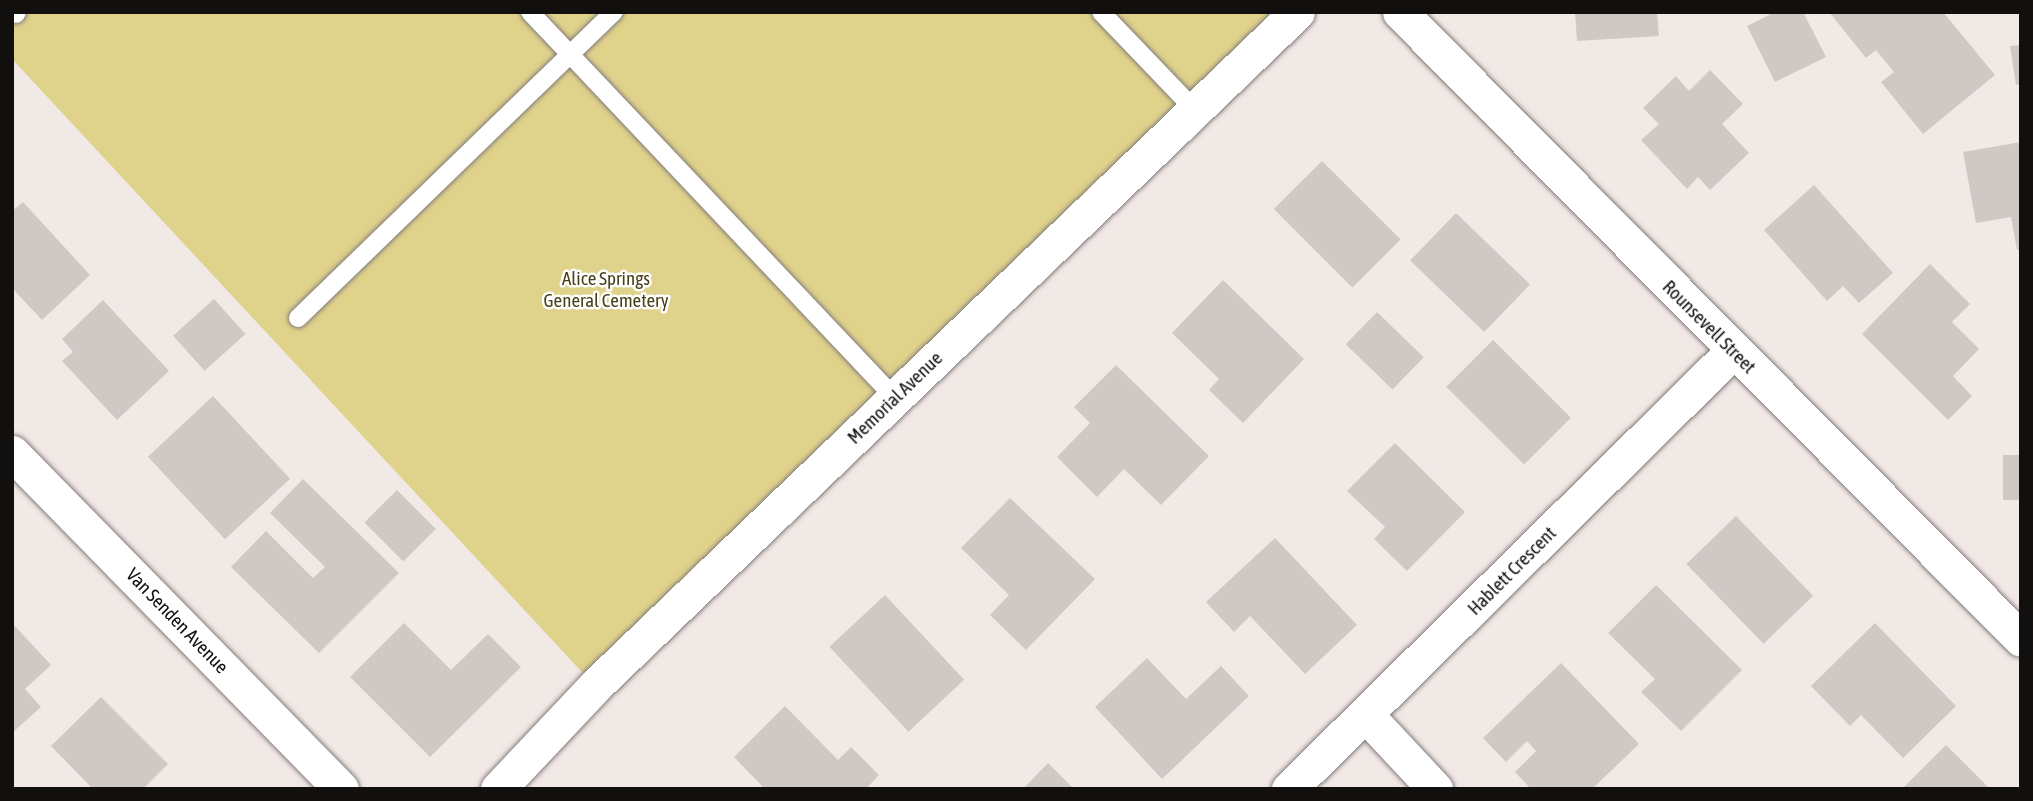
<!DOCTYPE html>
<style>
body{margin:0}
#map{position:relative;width:2033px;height:801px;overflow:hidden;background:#f1e9e6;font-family:"Asap Condensed",sans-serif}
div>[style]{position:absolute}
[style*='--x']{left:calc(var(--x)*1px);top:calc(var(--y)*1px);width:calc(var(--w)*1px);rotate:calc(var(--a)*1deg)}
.green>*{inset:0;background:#dfd28b}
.building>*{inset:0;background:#cec9c4;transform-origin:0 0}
.roads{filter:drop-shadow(0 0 2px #847d7b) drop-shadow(0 0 2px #847d7b)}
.service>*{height:18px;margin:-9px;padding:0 9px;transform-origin:9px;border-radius:9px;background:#fff}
.minor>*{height:35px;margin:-17.5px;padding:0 17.5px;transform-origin:17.5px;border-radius:17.5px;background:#fff}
span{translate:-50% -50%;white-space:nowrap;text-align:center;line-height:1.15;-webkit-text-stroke:5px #fff;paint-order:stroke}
.park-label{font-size:19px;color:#484118}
.street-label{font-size:19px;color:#12100f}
.frame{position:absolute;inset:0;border:14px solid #12100f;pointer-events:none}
</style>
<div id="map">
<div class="green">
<div style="clip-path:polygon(12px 12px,1297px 12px,595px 686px,12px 59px)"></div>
</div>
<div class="building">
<div style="clip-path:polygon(1575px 12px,1657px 12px,1659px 36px,1577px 41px)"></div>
<div style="clip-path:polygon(1775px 12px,1803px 12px,1826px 57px,1775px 82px,1747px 26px)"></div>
<div style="clip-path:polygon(1829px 12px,1943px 12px,1995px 75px,1923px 134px,1881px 82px,1894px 72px,1876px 50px,1866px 58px)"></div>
<div style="clip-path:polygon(2021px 45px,2021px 84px,2016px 85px,2010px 46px)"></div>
<div style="clip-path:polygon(1710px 70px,1743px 104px,1722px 124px,1749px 153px,1710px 190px,1698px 177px,1687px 189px,1641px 140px,1659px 124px,1643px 108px,1676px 76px,1689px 91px)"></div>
<div style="clip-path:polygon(2021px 142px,2021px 249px,2017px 250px,2011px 217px,1976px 223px,1963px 152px)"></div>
<div style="left:1322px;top:161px;width:111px;height:68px;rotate:45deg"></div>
<div style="clip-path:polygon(1814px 185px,1893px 273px,1859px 303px,1843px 286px,1827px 301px,1764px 230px)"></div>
<div style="clip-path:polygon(23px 202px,90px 275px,42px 320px,12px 288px,12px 211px)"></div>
<div style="left:1456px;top:213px;width:103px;height:66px;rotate:44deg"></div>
<div style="clip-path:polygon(1930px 264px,1970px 304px,1952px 322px,1979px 349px,1953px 376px,1972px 396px,1948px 420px,1862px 334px)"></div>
<div style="clip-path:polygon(1223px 280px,1304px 359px,1243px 423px,1209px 390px,1219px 379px,1172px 333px)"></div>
<div style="left:214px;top:299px;width:47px;height:55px;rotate:48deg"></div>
<div style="clip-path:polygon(103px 300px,169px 371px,117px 420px,62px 361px,73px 352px,62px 339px)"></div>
<div style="left:1377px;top:312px;width:65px;height:45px;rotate:44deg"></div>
<div style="left:1493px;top:340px;width:110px;height:66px;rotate:45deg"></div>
<div style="clip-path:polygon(1116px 365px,1209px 456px,1161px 505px,1124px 469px,1097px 497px,1057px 457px,1090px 423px,1074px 407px)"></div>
<div style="left:213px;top:396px;width:113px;height:89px;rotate:47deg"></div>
<div style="clip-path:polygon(1395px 443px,1465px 512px,1407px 571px,1374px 539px,1385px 527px,1347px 491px)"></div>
<div style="left:2003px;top:455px;width:18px;height:45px"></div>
<div style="clip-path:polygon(303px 479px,399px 573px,319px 653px,231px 567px,266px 531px,313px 578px,325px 567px,270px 513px)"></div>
<div style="left:397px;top:490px;width:55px;height:46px;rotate:45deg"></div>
<div style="clip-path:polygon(1010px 498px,1095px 579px,1026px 650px,990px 615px,1009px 595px,961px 548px)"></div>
<div style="left:1736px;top:516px;width:111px;height:69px;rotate:46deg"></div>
<div style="clip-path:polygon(1275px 538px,1357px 625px,1305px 674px,1250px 616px,1234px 632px,1206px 602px)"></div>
<div style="clip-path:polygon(1656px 585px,1742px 670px,1681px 731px,1641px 692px,1655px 679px,1608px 633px)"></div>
<div style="left:885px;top:595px;width:116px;height:76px;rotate:47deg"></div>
<div style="clip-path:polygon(12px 623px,51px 665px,25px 689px,41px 707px,12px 733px)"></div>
<div style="clip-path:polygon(404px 623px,451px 670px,488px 634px,521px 667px,430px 757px,350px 677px)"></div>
<div style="clip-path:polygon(1875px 623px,1956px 706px,1903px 758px,1861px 715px,1850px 726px,1811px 686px)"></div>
<div style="clip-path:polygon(1147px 658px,1186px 699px,1221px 666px,1249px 696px,1162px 779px,1095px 707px)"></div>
<div style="clip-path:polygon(1561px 663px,1639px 744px,1592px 789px,1531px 789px,1515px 772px,1536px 751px,1527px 741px,1506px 762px,1483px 738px)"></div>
<div style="clip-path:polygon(101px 697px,168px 764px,143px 789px,93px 789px,51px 746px)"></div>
<div style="clip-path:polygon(785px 706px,838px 760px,851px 747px,879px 775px,866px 789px,765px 789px,734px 757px)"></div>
<div style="clip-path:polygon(1946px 745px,1990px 789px,1902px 789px)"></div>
<div style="clip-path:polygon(1048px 763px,1074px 789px,1023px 789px)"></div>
</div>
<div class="roads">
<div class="service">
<div style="--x:530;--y:12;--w:531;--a:46.6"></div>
<div style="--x:1101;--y:12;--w:136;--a:46.2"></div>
<div style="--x:16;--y:14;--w:2;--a:-63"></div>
<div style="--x:298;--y:318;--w:440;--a:-44.1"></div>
</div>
<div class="minor">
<div style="--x:1400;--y:12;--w:882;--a:45.28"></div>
<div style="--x:12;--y:453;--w:470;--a:45.6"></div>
<div style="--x:1367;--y:716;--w:100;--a:47"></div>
<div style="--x:498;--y:789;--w:141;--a:-46.7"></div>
<div style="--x:595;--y:686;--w:973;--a:-43.83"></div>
<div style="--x:1289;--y:789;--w:624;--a:-44.61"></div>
</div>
</div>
<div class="park-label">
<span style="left:606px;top:290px">Alice Springs<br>General Cemetery</span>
</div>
<div class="street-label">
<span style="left:1709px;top:327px;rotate:45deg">Rounsevell Street</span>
<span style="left:895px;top:398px;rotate:-44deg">Memorial Avenue</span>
<span style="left:1512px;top:571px;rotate:-45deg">Hablett Crescent</span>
<span style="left:177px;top:621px;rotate:46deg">Van Senden Avenue</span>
</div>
<div class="frame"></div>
</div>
